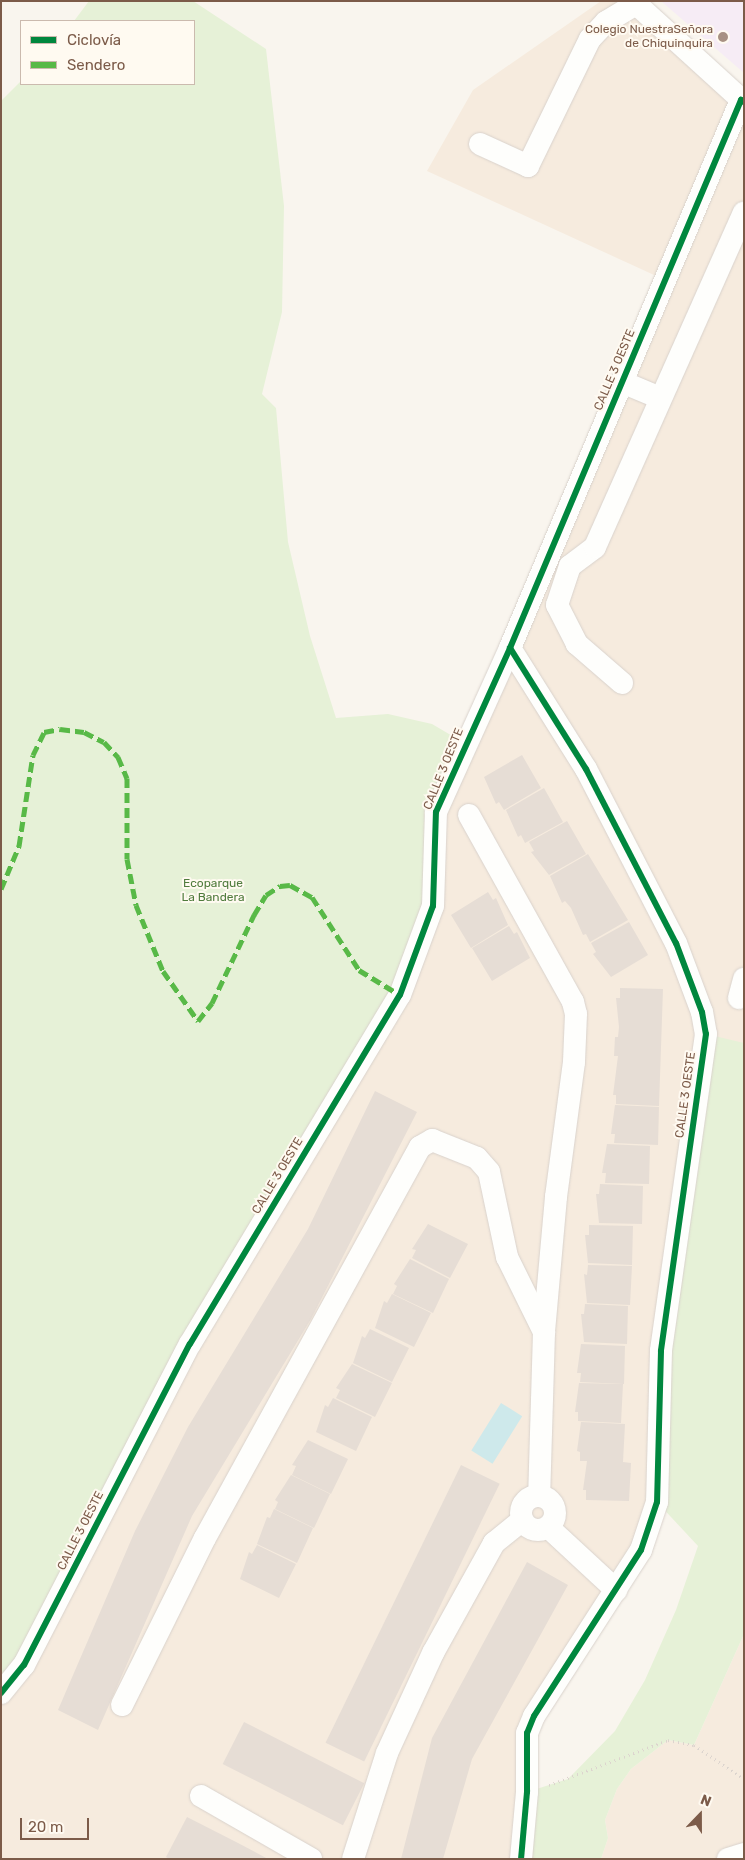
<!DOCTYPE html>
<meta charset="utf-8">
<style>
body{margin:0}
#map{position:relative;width:745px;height:1860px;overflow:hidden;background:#f9f5ee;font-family:Rubik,sans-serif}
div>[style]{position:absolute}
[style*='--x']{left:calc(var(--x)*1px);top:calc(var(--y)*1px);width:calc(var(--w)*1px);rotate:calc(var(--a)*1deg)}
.residential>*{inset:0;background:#f6ebde}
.education>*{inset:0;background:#f6ecf5}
.green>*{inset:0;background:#e6f1d7}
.water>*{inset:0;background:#cee9eb;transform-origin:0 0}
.building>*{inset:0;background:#e6ddd5;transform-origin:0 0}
.path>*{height:3px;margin-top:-1.5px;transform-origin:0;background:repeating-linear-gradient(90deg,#dcd4ce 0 1px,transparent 0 5px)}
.roads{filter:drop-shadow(0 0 1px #d9d2cc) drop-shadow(0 0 1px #d9d2cc)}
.minor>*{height:22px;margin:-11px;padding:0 11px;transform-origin:11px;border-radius:11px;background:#fefefc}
.minor>.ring{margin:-11px;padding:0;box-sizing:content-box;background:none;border:22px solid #fefefc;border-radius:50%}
.quiet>*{height:5px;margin-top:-2.5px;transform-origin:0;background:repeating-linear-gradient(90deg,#58b947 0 10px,transparent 0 15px)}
.cycleway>*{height:6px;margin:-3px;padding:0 3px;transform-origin:3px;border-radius:3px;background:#00873e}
.dots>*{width:14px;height:14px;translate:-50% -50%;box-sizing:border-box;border:2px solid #fffaf1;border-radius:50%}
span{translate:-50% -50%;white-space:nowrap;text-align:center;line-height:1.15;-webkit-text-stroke:4px #fffaf1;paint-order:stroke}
.poi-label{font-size:12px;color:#7c5b49}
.right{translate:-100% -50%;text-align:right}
.street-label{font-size:12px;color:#7c5b49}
.park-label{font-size:12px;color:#507c3d}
.frame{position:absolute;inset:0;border:2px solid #7c5b49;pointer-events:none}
.legend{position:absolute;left:20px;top:20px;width:175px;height:65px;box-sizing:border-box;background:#fffaf1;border:1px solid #cbbaae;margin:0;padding:6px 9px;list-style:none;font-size:15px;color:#7c5b49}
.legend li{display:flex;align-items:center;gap:10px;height:25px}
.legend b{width:25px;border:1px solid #cbbaae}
.north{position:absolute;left:675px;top:1790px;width:50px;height:50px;-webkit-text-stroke:4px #fffaf1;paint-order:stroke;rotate:22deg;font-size:14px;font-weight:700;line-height:20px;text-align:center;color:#7c5b49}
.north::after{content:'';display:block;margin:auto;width:18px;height:22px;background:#7c5b49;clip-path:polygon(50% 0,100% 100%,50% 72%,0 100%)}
.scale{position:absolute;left:20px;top:1818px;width:69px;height:22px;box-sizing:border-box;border:2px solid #7c5b49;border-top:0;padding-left:6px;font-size:15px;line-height:18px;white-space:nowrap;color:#7c5b49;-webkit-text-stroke:4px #fffaf1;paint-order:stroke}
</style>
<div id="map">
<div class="residential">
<div style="clip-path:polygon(601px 1px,633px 1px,744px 102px,744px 1401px,657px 1503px,534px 1716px,521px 1859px,1px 1859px,1px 1693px,436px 812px,665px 280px,427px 171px,473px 90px)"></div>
<div style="clip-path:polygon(744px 1634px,744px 1859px,601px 1859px,608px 1838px,605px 1820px,617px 1789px,631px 1769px,668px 1740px,694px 1745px)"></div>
</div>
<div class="education">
<div style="clip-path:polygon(661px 1px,744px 1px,744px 73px)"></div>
</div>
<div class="green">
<div style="clip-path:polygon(89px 1px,193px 1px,266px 49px,284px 206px,282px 312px,262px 394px,276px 408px,288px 542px,310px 636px,336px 718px,388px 714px,432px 724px,466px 744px,436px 812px,433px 906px,400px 995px,1px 1693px,1px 101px,21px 81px,21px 84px,194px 84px,194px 21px,74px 21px)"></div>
<div style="clip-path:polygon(706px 1034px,744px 1043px,744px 1634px,694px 1745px,668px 1740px,631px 1769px,617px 1789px,605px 1820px,608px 1838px,601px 1859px,521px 1859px,527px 1792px,568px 1779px,615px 1731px,645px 1680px,676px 1610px,698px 1546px,657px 1502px,661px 1351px)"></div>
</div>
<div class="water">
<div style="left:501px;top:1403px;width:25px;height:56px;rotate:32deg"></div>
</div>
<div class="building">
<div style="clip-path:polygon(522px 755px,541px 788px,504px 810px,499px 802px,496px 804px,484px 777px)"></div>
<div style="clip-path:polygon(544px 788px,563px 822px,525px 843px,521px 835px,518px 837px,506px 810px)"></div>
<div style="clip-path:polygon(567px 821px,586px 854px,549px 875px,531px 852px,534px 851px,529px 842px)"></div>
<div style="clip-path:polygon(588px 854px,628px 920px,590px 942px,586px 934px,583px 935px,571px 908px,565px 901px,562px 903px,550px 876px)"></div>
<div style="clip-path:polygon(488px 892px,493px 900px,496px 898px,508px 925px,471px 948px,451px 915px)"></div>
<div style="clip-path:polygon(629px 922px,648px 955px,611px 977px,593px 954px,596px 952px,591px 943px)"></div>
<div style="clip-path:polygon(509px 926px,514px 934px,517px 932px,530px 958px,492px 981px,472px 948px)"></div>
<div style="clip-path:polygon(620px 988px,663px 989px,659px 1106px,616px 1104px,616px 1095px,613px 1095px,618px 1056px,614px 1056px,615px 1037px,618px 1037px,619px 1027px,616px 998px,620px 998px)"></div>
<div style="clip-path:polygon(375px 1091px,417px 1112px,311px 1319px,192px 1516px,98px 1730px,58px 1710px,135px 1531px,188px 1427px,308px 1229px)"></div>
<div style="clip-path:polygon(615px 1105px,659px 1107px,658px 1145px,614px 1143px,615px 1134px,611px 1134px)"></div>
<div style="clip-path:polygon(607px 1144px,650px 1146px,649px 1184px,605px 1183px,606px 1173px,602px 1173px)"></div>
<div style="clip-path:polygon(600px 1184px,643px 1186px,642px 1224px,599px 1223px,596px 1194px,599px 1194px)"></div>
<div style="clip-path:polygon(428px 1224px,468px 1244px,450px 1278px,412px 1258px,416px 1250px,412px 1249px)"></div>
<div style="clip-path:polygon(589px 1225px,633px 1226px,632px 1265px,588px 1263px,585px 1235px,589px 1235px)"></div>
<div style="clip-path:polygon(410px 1259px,449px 1279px,433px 1313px,393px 1294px,397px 1286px,394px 1284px)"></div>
<div style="clip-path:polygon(588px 1265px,632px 1266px,630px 1305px,587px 1303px,584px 1274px,587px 1275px)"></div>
<div style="clip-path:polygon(392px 1294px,431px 1313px,414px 1347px,375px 1328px,384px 1301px,387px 1303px)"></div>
<div style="clip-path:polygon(585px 1304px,628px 1306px,627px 1344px,584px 1342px,581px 1314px,584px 1314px)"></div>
<div style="clip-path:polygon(370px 1329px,409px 1348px,392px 1382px,353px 1363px,362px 1336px,365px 1338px)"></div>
<div style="clip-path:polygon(581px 1344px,625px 1346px,624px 1384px,580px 1382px,581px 1373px,577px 1373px)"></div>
<div style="clip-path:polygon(352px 1364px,392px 1383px,375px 1417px,336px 1398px,340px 1390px,336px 1388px)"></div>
<div style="clip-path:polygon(579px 1383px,623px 1384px,621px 1423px,578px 1421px,578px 1412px,575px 1412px)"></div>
<div style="clip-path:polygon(333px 1398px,372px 1417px,356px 1451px,316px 1432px,325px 1405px,328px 1407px)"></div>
<div style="clip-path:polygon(581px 1422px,625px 1424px,623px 1462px,631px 1463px,629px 1501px,586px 1500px,586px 1490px,583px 1490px,587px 1461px,580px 1461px,580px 1452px,577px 1451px)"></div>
<div style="clip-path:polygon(308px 1440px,348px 1459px,331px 1494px,292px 1475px,296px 1466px,292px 1465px)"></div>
<div style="left:461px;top:1465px;width:43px;height:309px;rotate:26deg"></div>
<div style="clip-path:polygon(291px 1475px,330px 1494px,314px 1528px,275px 1509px,278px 1502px,275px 1500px)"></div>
<div style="clip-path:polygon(274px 1509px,313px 1528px,297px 1563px,257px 1544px,267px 1517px,270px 1518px)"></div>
<div style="clip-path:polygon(257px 1545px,296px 1564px,279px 1598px,240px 1579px,249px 1552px,252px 1554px)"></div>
<div style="clip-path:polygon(527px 1562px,568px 1585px,472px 1759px,443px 1859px,401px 1859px,432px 1738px)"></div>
<div style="left:244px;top:1722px;width:135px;height:47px;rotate:27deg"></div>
<div style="clip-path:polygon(187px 1817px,238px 1843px,268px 1859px,169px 1859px,166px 1857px)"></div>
</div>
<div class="path">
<div style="--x:549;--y:1785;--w:127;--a:-20.7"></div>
<div style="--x:668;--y:1740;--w:26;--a:11"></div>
<div style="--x:694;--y:1745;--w:60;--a:34.2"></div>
</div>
<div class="roads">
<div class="minor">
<div style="--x:633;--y:1;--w:150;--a:42.3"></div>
<div style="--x:480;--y:144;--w:53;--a:24.6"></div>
<div style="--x:528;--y:166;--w:141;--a:-64"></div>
<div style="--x:590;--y:39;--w:23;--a:-47"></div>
<div style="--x:606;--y:22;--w:35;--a:-31"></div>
<div style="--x:622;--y:382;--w:41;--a:22.8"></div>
<div style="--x:510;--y:648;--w:143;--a:57.9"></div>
<div style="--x:586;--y:769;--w:196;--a:62.7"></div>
<div style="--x:676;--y:943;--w:74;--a:69.4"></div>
<div style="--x:702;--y:1012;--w:22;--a:80"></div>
<div style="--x:706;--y:1034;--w:320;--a:98.1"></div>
<div style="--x:661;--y:1351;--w:151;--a:91.5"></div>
<div style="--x:657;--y:1502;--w:51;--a:108.4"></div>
<div style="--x:641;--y:1550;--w:197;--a:122.8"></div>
<div style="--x:534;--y:1716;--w:18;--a:112"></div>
<div style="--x:527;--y:1733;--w:59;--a:90"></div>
<div style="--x:527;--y:1792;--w:67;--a:95.1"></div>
<div style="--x:622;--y:683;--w:60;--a:-139.1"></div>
<div style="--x:577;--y:644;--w:44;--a:-117.1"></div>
<div style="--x:557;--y:605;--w:41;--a:-71.6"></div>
<div style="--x:570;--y:566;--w:31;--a:-37"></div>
<div style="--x:595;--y:547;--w:366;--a:-66"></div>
<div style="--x:469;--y:815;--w:214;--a:60.9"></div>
<div style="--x:573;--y:1002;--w:12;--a:76"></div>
<div style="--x:576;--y:1014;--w:48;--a:92.4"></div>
<div style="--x:574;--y:1062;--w:136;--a:97.6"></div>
<div style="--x:556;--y:1197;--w:136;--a:95.1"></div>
<div style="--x:544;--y:1332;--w:164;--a:91.7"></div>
<div style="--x:739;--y:998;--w:20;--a:-75"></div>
<div class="ring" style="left:521px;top:1496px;width:12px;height:12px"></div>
<div style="--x:548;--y:1527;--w:93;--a:42.8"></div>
<div style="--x:1;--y:1693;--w:36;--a:-51"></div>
<div style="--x:24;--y:1665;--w:361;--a:-62.7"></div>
<div style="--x:190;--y:1344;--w:407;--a:-59"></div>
<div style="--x:400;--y:995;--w:95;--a:-69.7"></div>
<div style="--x:433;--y:906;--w:94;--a:-88.2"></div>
<div style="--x:436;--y:812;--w:180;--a:-65.7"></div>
<div style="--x:510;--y:648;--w:595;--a:-67.14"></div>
<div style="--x:122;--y:1705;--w:186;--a:-63.6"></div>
<div style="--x:205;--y:1538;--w:446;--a:-61.2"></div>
<div style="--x:420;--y:1147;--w:14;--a:-30"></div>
<div style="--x:432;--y:1140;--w:48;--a:21.8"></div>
<div style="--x:477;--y:1158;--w:18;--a:49"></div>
<div style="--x:489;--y:1172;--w:87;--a:78"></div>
<div style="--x:507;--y:1257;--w:84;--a:63.7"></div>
<div style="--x:201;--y:1796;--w:127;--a:29.8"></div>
<div style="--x:353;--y:1859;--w:111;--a:-72.2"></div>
<div style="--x:387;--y:1753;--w:110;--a:-65.3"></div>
<div style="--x:433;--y:1653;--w:126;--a:-61"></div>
<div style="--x:494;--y:1543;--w:36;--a:-39"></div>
<div style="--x:728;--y:1859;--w:17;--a:-17"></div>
</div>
</div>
<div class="quiet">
<div style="--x:1;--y:889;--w:47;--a:-67.3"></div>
<div style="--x:19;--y:846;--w:92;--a:-81.3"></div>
<div style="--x:33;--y:755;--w:25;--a:-64"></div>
<div style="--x:44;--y:732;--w:16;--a:-11"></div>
<div style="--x:60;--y:729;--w:24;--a:7"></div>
<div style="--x:84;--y:732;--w:22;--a:27"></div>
<div style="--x:104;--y:742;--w:21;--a:47"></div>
<div style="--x:118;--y:757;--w:23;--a:67"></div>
<div style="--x:127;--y:778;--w:81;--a:90"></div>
<div style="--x:127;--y:859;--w:47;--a:78.9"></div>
<div style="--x:136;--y:905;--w:71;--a:67.8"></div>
<div style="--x:163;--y:971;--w:61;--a:55"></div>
<div style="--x:198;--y:1021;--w:23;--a:-52"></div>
<div style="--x:212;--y:1003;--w:98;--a:-64.5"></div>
<div style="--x:254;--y:915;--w:23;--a:-59"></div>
<div style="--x:266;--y:895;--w:17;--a:-33"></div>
<div style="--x:280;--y:886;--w:10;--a:-6"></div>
<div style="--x:290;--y:885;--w:25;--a:29"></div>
<div style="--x:312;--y:897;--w:87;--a:57.2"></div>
<div style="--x:359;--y:970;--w:48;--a:31.4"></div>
</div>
<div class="cycleway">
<div style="--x:510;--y:648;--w:143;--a:57.9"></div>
<div style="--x:586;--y:769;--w:196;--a:62.7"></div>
<div style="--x:676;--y:943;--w:74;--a:69.4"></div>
<div style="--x:702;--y:1012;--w:22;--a:80"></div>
<div style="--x:706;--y:1034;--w:320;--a:98.1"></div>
<div style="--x:661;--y:1351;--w:151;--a:91.5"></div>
<div style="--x:657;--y:1502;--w:51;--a:108.4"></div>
<div style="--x:641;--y:1550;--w:197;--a:122.8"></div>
<div style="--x:534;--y:1716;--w:18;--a:112"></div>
<div style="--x:527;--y:1733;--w:59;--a:90"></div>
<div style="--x:527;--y:1792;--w:67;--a:95.1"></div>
<div style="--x:1;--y:1693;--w:36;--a:-51"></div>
<div style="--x:24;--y:1665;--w:361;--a:-62.7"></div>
<div style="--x:190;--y:1344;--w:407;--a:-59"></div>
<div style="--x:400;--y:995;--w:95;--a:-69.7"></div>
<div style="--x:433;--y:906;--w:94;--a:-88.2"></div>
<div style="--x:436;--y:812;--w:180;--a:-65.7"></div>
<div style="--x:510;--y:648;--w:595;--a:-67.14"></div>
<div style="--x:741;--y:100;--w:4;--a:34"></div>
</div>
<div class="dots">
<div style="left:723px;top:37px;background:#a89183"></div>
</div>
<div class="poi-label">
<span class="right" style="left:713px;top:37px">Colegio NuestraSeñora<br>de Chiquinquira</span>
</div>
<div class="street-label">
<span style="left:615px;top:370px;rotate:-67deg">CALLE 3 OESTE</span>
<span style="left:444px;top:769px;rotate:-68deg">CALLE 3 OESTE</span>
<span style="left:686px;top:1095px;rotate:-82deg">CALLE 3 OESTE</span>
<span style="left:278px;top:1176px;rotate:-59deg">CALLE 3 OESTE</span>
<span style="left:81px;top:1531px;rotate:-63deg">CALLE 3 OESTE</span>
</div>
<div class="park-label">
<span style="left:213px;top:891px">Ecoparque<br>La Bandera</span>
</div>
<div class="frame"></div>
<ul class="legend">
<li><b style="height:6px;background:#00873e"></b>Ciclovía</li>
<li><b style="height:6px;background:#58b947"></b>Sendero</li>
</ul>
<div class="north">N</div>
<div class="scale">20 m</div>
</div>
